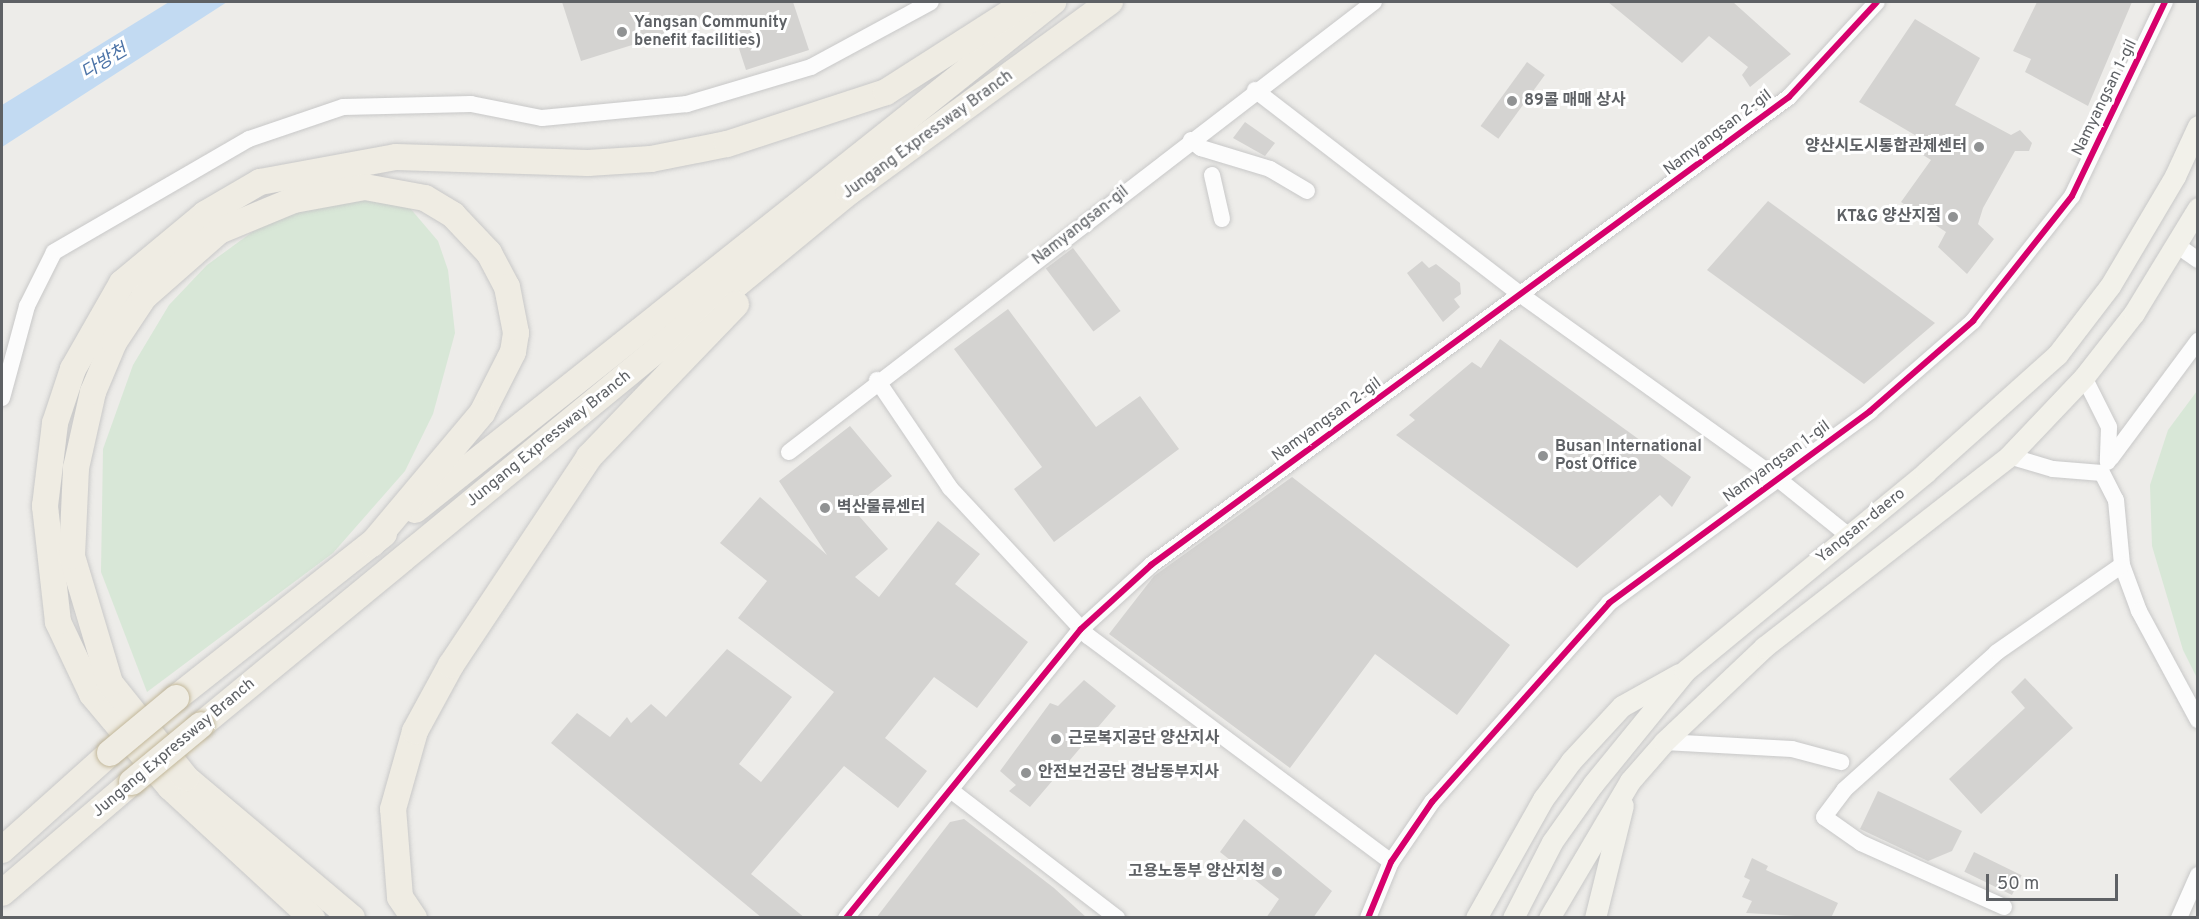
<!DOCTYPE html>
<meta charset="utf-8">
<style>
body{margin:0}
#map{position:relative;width:2199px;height:919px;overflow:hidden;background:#edece9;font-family:Overpass,"Noto Sans KR",sans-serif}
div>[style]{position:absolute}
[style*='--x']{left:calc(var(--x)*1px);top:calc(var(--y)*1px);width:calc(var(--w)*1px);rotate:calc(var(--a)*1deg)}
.green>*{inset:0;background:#d8e7d7}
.water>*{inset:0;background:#c2daf2}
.building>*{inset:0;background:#d4d3d1;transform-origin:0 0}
.roads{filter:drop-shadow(0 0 2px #c8c8c8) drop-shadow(0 0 2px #c8c8c8)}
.minor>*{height:16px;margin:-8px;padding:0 8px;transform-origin:8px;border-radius:8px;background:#fcfcfc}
.major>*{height:21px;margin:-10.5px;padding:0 10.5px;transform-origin:10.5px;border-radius:10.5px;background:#f2f1ea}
.highway>*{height:26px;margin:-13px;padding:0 13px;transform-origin:13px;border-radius:13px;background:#efece3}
.bridges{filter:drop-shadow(0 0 2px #c2b799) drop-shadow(0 0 2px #c2b799)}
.highway-bridge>*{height:26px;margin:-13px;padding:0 13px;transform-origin:13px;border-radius:13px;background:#efece3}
.cycleway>*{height:6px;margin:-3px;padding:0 3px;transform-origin:3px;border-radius:3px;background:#d6006c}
.dots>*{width:16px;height:16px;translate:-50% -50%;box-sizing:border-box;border:3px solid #fff;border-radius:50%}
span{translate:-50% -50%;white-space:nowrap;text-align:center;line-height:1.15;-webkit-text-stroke:6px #fff;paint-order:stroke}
.poi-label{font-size:16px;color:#5e6165;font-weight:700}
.left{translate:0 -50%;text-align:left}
.right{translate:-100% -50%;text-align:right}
.street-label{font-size:16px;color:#5e6165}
.water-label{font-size:18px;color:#4c73a7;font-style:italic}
.frame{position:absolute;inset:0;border:3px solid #5e6165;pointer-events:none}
.scale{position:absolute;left:1986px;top:874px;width:132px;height:27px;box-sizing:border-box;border:3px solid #5e6165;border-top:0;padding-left:8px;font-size:18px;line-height:21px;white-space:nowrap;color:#5e6165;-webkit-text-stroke:4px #fff;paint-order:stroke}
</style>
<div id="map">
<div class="green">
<div style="clip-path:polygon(333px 196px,404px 201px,438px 241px,448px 270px,455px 333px,433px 414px,405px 471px,333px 553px,147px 692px,101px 572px,103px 449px,133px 365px,169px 305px,207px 265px,270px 219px)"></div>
<div style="clip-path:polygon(2197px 391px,2197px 678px,2183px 650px,2152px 546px,2150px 485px,2168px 430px)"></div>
</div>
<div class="water">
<div style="clip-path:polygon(169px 2px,227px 2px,2px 147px,2px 105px)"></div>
</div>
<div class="building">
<div style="clip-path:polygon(562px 2px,793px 2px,809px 50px,746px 70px,728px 15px,581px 61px)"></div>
<div style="clip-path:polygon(1608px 2px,1733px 2px,1791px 54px,1750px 87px,1742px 75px,1748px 67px,1709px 36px,1682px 63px)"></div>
<div style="clip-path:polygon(2037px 2px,2132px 2px,2088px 106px,2025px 72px,2031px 59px,2013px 51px)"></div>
<div style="clip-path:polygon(1915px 19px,1980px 58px,1955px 105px,2011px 135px,2020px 130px,2032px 143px,2029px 151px,2015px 151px,1983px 208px,1978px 224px,1994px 239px,1967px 274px,1938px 247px,1946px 232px,1901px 202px,1931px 160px,1923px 155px,1930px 144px,1859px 102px)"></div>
<div style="left:1527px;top:62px;width:22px;height:79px;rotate:36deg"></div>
<div style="clip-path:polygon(1245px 122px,1275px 143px,1265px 156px,1233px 138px)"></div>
<div style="clip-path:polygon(1768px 201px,1935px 323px,1864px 384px,1707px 270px)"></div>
<div style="left:1073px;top:248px;width:79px;height:34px;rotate:53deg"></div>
<div style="clip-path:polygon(1422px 261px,1429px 268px,1436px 264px,1460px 283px,1461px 294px,1454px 299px,1460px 307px,1443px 322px,1407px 273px)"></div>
<div style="clip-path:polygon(1008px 309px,1096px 427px,1140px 396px,1179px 449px,1054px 542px,1014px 489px,1042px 467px,954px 349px)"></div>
<div style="clip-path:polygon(1500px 339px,1691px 477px,1672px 507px,1660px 495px,1577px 568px,1396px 435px,1415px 420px,1409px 415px,1472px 362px,1481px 368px)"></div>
<div style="clip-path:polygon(850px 426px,892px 476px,852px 508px,888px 549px,855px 577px,879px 597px,938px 521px,980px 554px,955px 584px,1028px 642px,977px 708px,934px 677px,885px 738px,927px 771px,898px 808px,844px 766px,751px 874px,805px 918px,762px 918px,551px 743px,577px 713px,610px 737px,627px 717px,631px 723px,651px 704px,666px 717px,727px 649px,792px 697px,739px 764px,761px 782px,834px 692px,738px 618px,767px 581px,720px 543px,760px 497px,827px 555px,779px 481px)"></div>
<div style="clip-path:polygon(1292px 477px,1510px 645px,1457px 715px,1375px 654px,1290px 768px,1109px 634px,1154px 576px)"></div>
<div style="clip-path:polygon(2025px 678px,2073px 728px,1981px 814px,1949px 779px,2025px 708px,2011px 692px)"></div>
<div style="clip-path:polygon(1084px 680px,1116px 706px,1030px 807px,1009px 791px,1016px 785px,1000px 771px,1050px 703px,1058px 706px)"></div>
<div style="clip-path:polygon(1878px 791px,1962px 831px,1952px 851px,1928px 861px,1860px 829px)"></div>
<div style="clip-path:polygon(964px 819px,1054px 888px,1087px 918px,876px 918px,950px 822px)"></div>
<div style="clip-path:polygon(1244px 819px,1332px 891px,1313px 918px,1266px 918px,1279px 899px,1220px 852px)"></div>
<div style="left:1974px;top:852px;width:53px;height:22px;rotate:26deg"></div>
<div style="clip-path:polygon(1752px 858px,1768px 866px,1766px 870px,1838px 903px,1831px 918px,1746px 913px,1752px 901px,1742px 897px,1750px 880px,1744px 877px)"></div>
</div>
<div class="roads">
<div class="minor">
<div style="--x:1255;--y:90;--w:336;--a:37.6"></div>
<div style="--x:1521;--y:295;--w:315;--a:35.6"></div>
<div style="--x:1777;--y:478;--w:94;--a:38.9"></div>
<div style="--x:1191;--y:140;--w:13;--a:39"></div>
<div style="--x:1201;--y:148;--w:72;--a:16.9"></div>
<div style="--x:1270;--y:169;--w:43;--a:30.7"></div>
<div style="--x:1212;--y:175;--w:45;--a:77.2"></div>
<div style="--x:2178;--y:246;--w:24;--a:35"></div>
<div style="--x:2084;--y:377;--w:56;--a:63.4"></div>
<div style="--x:2109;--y:427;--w:35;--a:92"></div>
<div style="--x:877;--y:380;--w:130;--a:55.9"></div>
<div style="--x:950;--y:488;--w:202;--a:47"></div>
<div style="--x:1088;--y:636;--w:378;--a:36.7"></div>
<div style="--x:2;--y:398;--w:95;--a:-74.8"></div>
<div style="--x:27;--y:306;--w:60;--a:-63.4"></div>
<div style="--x:54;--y:252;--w:225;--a:-30.1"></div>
<div style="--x:249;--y:139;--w:99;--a:-18.8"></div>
<div style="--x:343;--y:107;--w:128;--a:-1.3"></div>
<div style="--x:471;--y:104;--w:72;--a:11.2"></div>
<div style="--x:542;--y:118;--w:146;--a:-5.5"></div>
<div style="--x:687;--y:104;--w:129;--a:-16.6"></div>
<div style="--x:811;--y:67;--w:136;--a:-28.4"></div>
<div style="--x:789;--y:452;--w:738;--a:-37.57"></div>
<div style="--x:2009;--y:456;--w:46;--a:16.5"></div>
<div style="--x:2053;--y:469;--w:49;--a:4.7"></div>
<div style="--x:2102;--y:473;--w:30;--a:63"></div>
<div style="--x:2116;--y:500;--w:65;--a:84.7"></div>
<div style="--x:2122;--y:565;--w:49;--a:69.7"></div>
<div style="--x:2139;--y:611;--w:124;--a:61.6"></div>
<div style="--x:2111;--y:458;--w:146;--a:-53.4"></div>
<div style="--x:1664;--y:742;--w:128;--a:3.1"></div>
<div style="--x:1792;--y:749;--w:51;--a:14.9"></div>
<div style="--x:953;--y:792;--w:207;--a:37.5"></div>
<div style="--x:2004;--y:907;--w:157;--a:-155.9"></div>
<div style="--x:1861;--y:843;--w:45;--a:-144.9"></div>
<div style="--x:1824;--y:817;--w:34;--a:-53"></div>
<div style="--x:1844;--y:790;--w:206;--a:-42"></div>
<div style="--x:1997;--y:652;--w:152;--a:-34.8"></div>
<div style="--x:846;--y:918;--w:372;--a:-50.9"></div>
<div style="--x:1081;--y:629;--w:95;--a:-42.4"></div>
<div style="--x:1151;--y:565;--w:791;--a:-36.26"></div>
<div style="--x:1789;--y:97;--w:129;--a:-47.2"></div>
<div style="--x:1368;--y:918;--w:61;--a:-67.7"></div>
<div style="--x:1391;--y:862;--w:73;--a:-55.7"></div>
<div style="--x:1432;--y:802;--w:266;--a:-48.3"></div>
<div style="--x:1609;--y:603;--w:324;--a:-36.3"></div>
<div style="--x:1870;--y:411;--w:137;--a:-41.1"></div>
<div style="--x:1973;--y:321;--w:159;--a:-51.6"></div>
<div style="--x:2072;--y:196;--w:215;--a:-64.4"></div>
<div style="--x:2179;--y:918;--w:47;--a:-66.2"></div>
</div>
<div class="major">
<div style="--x:1476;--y:918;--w:137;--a:-60.6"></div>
<div style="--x:1543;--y:799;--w:47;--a:-53.6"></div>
<div style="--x:1571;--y:761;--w:75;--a:-47.2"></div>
<div style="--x:1622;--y:706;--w:65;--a:-29.3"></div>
<div style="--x:1513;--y:918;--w:85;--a:-62.8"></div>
<div style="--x:1552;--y:842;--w:71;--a:-54.7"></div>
<div style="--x:1593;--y:784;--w:146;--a:-50.8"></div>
<div style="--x:1685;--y:671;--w:313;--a:-39.5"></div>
<div style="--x:1926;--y:472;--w:176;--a:-41.8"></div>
<div style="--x:2057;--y:355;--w:87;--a:-52.5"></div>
<div style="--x:2110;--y:286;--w:128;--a:-59.4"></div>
<div style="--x:2175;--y:176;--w:55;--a:-65.3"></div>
<div style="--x:1549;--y:918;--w:159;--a:-59.4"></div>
<div style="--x:1630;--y:781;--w:52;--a:-48.9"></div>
<div style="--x:1664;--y:742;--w:138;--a:-43.5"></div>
<div style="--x:1764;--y:647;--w:311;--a:-37.9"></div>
<div style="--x:2009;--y:456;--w:109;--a:-46.5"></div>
<div style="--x:2084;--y:377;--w:81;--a:-52"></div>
<div style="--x:2134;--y:313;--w:123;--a:-58.6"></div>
<div style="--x:1595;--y:918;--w:116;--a:-76.1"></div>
</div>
<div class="highway">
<div style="--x:415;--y:510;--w:816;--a:-38.53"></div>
<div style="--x:176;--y:698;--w:265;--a:-38.3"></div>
<div style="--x:201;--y:725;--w:839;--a:-39.44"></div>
<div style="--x:849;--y:192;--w:323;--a:-36.1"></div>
<div style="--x:2;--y:850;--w:145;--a:-41.9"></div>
<div style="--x:2;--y:893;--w:171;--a:-40.5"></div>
<div style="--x:312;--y:918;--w:193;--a:-137.3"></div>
<div style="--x:170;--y:787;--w:121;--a:-130"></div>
<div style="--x:92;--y:694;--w:80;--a:-115.3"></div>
<div style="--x:58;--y:622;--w:117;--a:-96.4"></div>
<div style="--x:45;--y:506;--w:84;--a:-83.1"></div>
<div style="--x:55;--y:423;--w:57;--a:-71.6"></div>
<div style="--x:73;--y:369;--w:99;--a:-60.3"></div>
<div style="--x:122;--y:283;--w:108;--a:-39.7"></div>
<div style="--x:205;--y:214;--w:64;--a:-30.2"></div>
<div style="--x:260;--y:182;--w:138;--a:-10.4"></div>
<div style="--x:396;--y:157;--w:192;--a:1.8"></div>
<div style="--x:588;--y:163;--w:63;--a:-3.6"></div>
<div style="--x:651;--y:159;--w:77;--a:-11.2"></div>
<div style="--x:727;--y:144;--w:167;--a:-18.1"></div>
<div style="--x:886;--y:92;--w:167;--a:-32.6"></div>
<div style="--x:352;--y:918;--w:217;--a:-139.9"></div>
<div style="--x:186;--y:778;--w:122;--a:-128.7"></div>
<div style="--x:110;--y:683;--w:133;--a:-106.7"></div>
<div style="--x:72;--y:556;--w:88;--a:-87.4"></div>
<div style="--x:76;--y:468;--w:78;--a:-77.4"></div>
<div style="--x:93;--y:392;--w:54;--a:-67.2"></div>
<div style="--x:114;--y:342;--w:54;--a:-56.3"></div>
<div style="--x:144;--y:297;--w:100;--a:-41.3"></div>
<div style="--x:219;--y:231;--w:81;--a:-22.5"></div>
<div style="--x:294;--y:200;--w:72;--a:-10.4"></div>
<div style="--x:365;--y:187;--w:61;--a:10.4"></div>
<div style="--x:425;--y:198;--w:33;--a:31"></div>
<div style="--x:453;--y:215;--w:52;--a:46.5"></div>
<div style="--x:489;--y:253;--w:38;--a:62"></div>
<div style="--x:507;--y:287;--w:47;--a:78.9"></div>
<div style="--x:516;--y:333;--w:19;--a:99"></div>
<div style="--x:513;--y:352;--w:68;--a:116.9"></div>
<div style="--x:482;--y:413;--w:171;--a:130"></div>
<div style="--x:414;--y:918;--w:25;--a:-124"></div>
<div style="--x:400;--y:897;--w:88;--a:-94.5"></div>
<div style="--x:393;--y:809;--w:81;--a:-74.2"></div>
<div style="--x:415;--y:731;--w:75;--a:-61.4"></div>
<div style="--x:451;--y:665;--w:250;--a:-56.4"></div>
<div style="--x:589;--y:457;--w:212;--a:-46.1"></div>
</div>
</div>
<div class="bridges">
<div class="highway-bridge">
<div style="--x:110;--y:753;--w:86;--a:-39.8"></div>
<div style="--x:132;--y:782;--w:89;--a:-39.6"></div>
</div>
</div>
<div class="cycleway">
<div style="--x:846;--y:918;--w:372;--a:-50.9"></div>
<div style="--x:1081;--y:629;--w:95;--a:-42.4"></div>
<div style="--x:1151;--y:565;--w:791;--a:-36.26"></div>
<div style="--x:1789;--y:97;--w:129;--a:-47.2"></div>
<div style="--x:1368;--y:918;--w:61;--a:-67.7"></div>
<div style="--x:1391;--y:862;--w:73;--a:-55.7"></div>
<div style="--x:1432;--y:802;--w:266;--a:-48.3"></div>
<div style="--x:1609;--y:603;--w:324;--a:-36.3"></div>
<div style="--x:1870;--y:411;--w:137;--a:-41.1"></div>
<div style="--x:1973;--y:321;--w:159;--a:-51.6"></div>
<div style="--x:2072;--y:196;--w:215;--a:-64.4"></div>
</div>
<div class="dots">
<div style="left:622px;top:32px;background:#909293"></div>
<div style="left:1512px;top:101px;background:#909293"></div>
<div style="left:1979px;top:147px;background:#909293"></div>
<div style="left:1953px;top:217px;background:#909293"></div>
<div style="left:1543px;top:456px;background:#909293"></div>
<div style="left:825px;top:508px;background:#909293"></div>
<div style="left:1056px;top:739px;background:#909293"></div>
<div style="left:1026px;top:773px;background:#909293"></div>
<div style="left:1277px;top:872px;background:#909293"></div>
</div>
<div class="poi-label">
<span class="left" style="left:634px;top:32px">Yangsan Community<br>benefit facilities)</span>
<span class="left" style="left:1524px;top:101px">89콜 매매 상사</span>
<span class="right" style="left:1967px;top:147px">양산시도시통합관제센터</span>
<span class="right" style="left:1941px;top:217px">KT&amp;G 양산지점</span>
<span class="left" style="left:1555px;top:456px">Busan International<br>Post Office</span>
<span class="left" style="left:837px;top:508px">벽산물류센터</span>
<span class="left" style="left:1068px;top:739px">근로복지공단 양산지사</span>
<span class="left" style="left:1038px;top:773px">안전보건공단 경남동부지사</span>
<span class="right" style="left:1265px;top:872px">고용노동부 양산지청</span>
</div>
<div class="street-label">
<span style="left:2105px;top:98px;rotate:-64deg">Namyangsan 1-gil</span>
<span style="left:1718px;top:133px;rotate:-37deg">Namyangsan 2-gil</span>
<span style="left:928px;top:135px;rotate:-36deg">Jungang Expressway Branch</span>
<span style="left:1081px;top:226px;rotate:-38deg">Namyangsan-gil</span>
<span style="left:1327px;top:420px;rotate:-36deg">Namyangsan 2-gil</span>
<span style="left:549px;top:439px;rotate:-39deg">Jungang Expressway Branch</span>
<span style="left:1777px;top:462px;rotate:-36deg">Namyangsan 1-gil</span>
<span style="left:1861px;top:526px;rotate:-39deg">Yangsan-daero</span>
<span style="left:174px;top:748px;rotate:-40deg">Jungang Expressway Branch</span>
</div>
<div class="water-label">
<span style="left:105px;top:63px;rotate:-31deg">다방천</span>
</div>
<div class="frame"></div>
<div class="scale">50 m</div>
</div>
